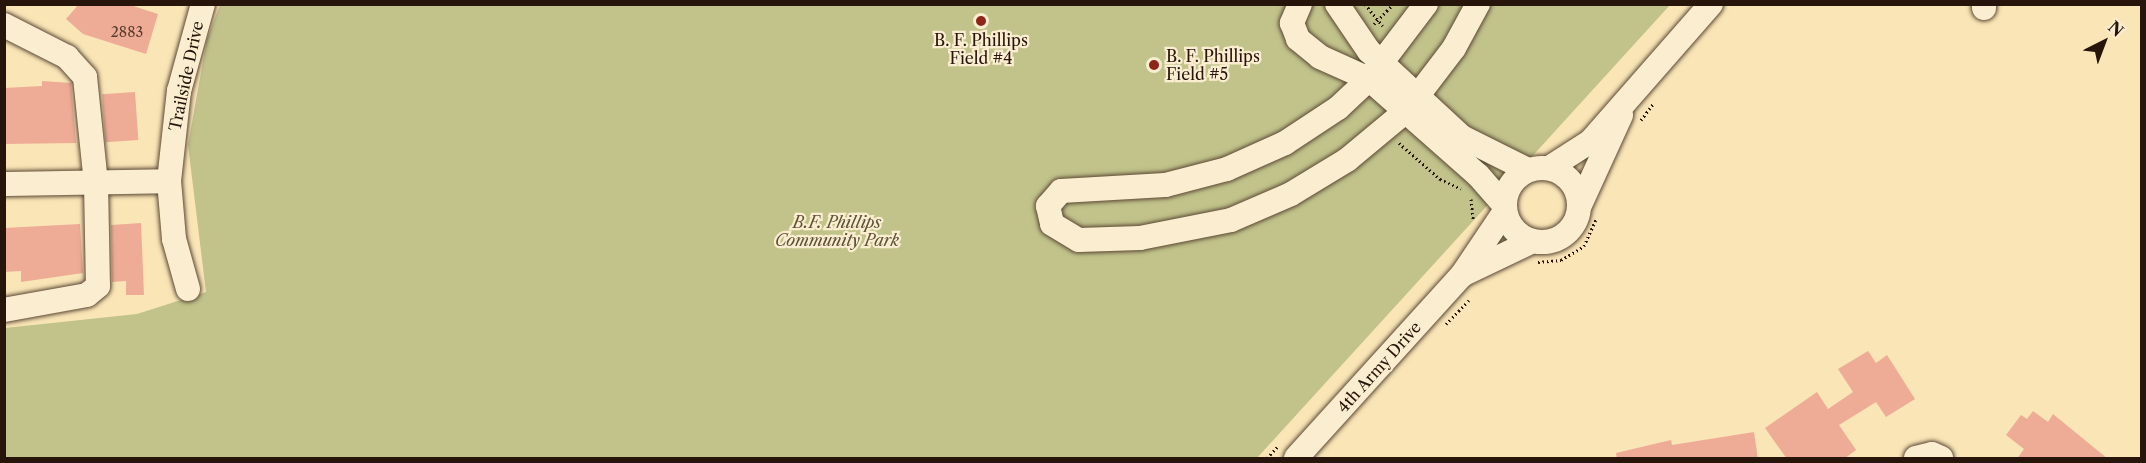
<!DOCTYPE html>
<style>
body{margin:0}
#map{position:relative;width:2146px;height:463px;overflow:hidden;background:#f9e5b6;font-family:"Libre Caslon Text",serif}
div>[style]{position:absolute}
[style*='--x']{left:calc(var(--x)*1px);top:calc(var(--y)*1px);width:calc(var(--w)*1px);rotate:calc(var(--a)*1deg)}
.green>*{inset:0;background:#c1c38b}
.building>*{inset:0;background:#eeac97;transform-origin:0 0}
.path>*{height:3px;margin-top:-1.5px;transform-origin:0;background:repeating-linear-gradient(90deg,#27140a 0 1.5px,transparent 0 4.5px)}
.roads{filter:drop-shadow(0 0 2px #5c4835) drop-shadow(0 0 2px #5c4835)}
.minor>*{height:24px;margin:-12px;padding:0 12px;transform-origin:12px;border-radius:12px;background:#fbeed0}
.minor>.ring{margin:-12px;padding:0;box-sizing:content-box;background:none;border:24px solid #fbeed0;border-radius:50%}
.dots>*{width:16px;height:16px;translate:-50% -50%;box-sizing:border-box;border:3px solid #fbeed0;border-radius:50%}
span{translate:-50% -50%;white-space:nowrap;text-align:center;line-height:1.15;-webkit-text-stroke:4.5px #fbeed0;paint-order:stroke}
.number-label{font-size:14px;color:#593a2d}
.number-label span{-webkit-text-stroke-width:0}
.poi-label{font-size:16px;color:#27140a}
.left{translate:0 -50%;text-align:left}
.street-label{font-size:16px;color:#27140a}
.park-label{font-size:16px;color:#5d5137;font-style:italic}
.frame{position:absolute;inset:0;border:6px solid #27140a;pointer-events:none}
.north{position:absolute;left:2074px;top:12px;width:60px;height:60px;-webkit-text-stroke:4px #fbeed0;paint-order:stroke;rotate:42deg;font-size:16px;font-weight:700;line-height:24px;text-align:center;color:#27140a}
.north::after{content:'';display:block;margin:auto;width:21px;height:27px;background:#27140a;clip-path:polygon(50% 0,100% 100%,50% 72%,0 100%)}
</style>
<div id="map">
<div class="green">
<div style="clip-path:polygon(220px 5px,1670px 5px,1257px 458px,5px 458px,5px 328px,137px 314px,206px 292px,188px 145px,207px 39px)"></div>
</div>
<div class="building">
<div style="clip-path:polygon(79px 4px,127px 4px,158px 14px,146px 54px,83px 34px,66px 19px)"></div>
<div style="clip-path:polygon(42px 81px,71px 83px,76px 143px,4px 144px,4px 88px,42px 86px)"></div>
<div style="left:135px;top:92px;width:48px;height:33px;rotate:86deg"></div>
<div style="clip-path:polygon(141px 223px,144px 295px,126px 295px,126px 281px,112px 282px,111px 225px)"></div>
<div style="clip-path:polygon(80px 224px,83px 273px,21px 282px,21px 271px,4px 272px,4px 228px)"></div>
<div style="clip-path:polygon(1868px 351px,1876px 363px,1887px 355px,1915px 399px,1886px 417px,1876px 402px,1839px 425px,1856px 450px,1844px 459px,1787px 459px,1765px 428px,1817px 392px,1828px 409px,1853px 392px,1838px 369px)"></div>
<div style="clip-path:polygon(2033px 411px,2048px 422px,2053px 414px,2108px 459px,2017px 459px,2024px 449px,2006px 435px,2021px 415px,2027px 419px)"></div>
<div style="clip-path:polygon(1754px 432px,1758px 459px,1617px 459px,1616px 453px,1671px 440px,1672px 445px)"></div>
</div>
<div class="path">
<div style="--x:1365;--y:4;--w:28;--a:51"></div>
<div style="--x:1374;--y:24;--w:28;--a:-46"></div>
<div style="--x:1641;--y:120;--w:20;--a:-53"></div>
<div style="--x:1399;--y:143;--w:55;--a:41.3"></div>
<div style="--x:1440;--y:179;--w:23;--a:25"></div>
<div style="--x:1471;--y:199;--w:20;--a:84"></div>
<div style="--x:1538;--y:262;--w:23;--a:-5"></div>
<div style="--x:1561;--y:260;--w:27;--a:-31"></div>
<div style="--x:1584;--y:246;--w:30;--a:-66"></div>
<div style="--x:1446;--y:324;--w:33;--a:-46"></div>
<div style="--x:1267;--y:458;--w:16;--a:-47"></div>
</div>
<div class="roads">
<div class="minor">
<div style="--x:1300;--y:4;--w:21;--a:113"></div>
<div style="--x:1292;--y:23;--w:17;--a:69"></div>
<div style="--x:1298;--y:39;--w:28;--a:39"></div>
<div style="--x:1320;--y:57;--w:54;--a:24.2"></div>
<div style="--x:1369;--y:79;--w:145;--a:41.4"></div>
<div style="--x:1478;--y:175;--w:41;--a:48.9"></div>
<div style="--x:1337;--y:4;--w:57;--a:55.8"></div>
<div style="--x:1369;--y:51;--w:127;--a:42.8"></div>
<div style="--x:1462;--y:137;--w:74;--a:26.6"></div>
<div style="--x:1426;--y:4;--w:94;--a:127.2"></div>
<div style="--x:1369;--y:79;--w:42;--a:136.9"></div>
<div style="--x:1338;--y:108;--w:64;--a:146.6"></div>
<div style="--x:1285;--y:143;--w:64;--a:155.9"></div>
<div style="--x:1227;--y:169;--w:64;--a:165.5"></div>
<div style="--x:1165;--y:185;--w:104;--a:176.7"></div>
<div style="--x:1061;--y:191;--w:20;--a:131"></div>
<div style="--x:1048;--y:206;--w:18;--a:77"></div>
<div style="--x:1052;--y:224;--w:31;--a:31"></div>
<div style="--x:1079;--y:240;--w:61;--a:-1.9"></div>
<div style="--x:1140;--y:238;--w:93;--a:-11.2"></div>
<div style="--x:1231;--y:220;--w:65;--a:-23.4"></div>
<div style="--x:1291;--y:194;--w:66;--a:-31.3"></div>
<div style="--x:1347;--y:160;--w:77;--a:-39.7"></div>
<div style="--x:1406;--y:111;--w:79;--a:-52.7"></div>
<div style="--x:1454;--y:48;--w:50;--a:-61.4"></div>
<div style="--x:1984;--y:8;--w:4;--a:-90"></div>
<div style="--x:4;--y:25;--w:71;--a:26.9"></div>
<div style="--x:67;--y:57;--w:27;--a:48"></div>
<div style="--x:85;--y:77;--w:107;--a:84.1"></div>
<div style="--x:96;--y:183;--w:103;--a:88.9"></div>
<div style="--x:98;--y:286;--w:14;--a:141"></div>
<div style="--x:87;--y:295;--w:84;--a:169.8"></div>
<div class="ring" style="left:1505px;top:168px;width:50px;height:50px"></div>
<div style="--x:1549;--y:168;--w:50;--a:-32.7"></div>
<div style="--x:1591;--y:141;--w:182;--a:-48.8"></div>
<div style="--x:4;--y:184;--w:165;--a:-1"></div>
<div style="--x:1580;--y:205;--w:99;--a:-65.5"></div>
<div style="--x:1464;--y:274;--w:76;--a:-25.6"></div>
<div style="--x:188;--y:289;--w:52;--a:-105.6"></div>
<div style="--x:174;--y:239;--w:58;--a:-94.9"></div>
<div style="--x:169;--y:181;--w:91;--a:-83.7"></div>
<div style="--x:179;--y:91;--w:90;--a:-74.6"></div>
<div style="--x:1296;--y:458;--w:247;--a:-47.8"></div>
<div style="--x:1462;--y:275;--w:77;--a:-56.1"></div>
<div style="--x:1916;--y:458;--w:16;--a:-14"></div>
<div style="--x:1932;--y:454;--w:10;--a:24"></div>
</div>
</div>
<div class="dots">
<div style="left:981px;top:21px;background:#8f2418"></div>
<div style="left:1154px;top:65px;background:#8f2418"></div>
</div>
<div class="number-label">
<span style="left:127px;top:32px">2883</span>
</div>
<div class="poi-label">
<span style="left:981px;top:49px">B. F. Phillips<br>Field #4</span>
<span class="left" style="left:1166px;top:65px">B. F. Phillips<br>Field #5</span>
</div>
<div class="street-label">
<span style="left:186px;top:76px;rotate:-78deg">Trailside Drive</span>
<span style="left:1379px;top:367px;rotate:-48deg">4th Army Drive</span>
</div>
<div class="park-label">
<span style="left:837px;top:231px">B.F. Phillips<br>Community Park</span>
</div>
<div class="frame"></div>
<div class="north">N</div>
</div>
